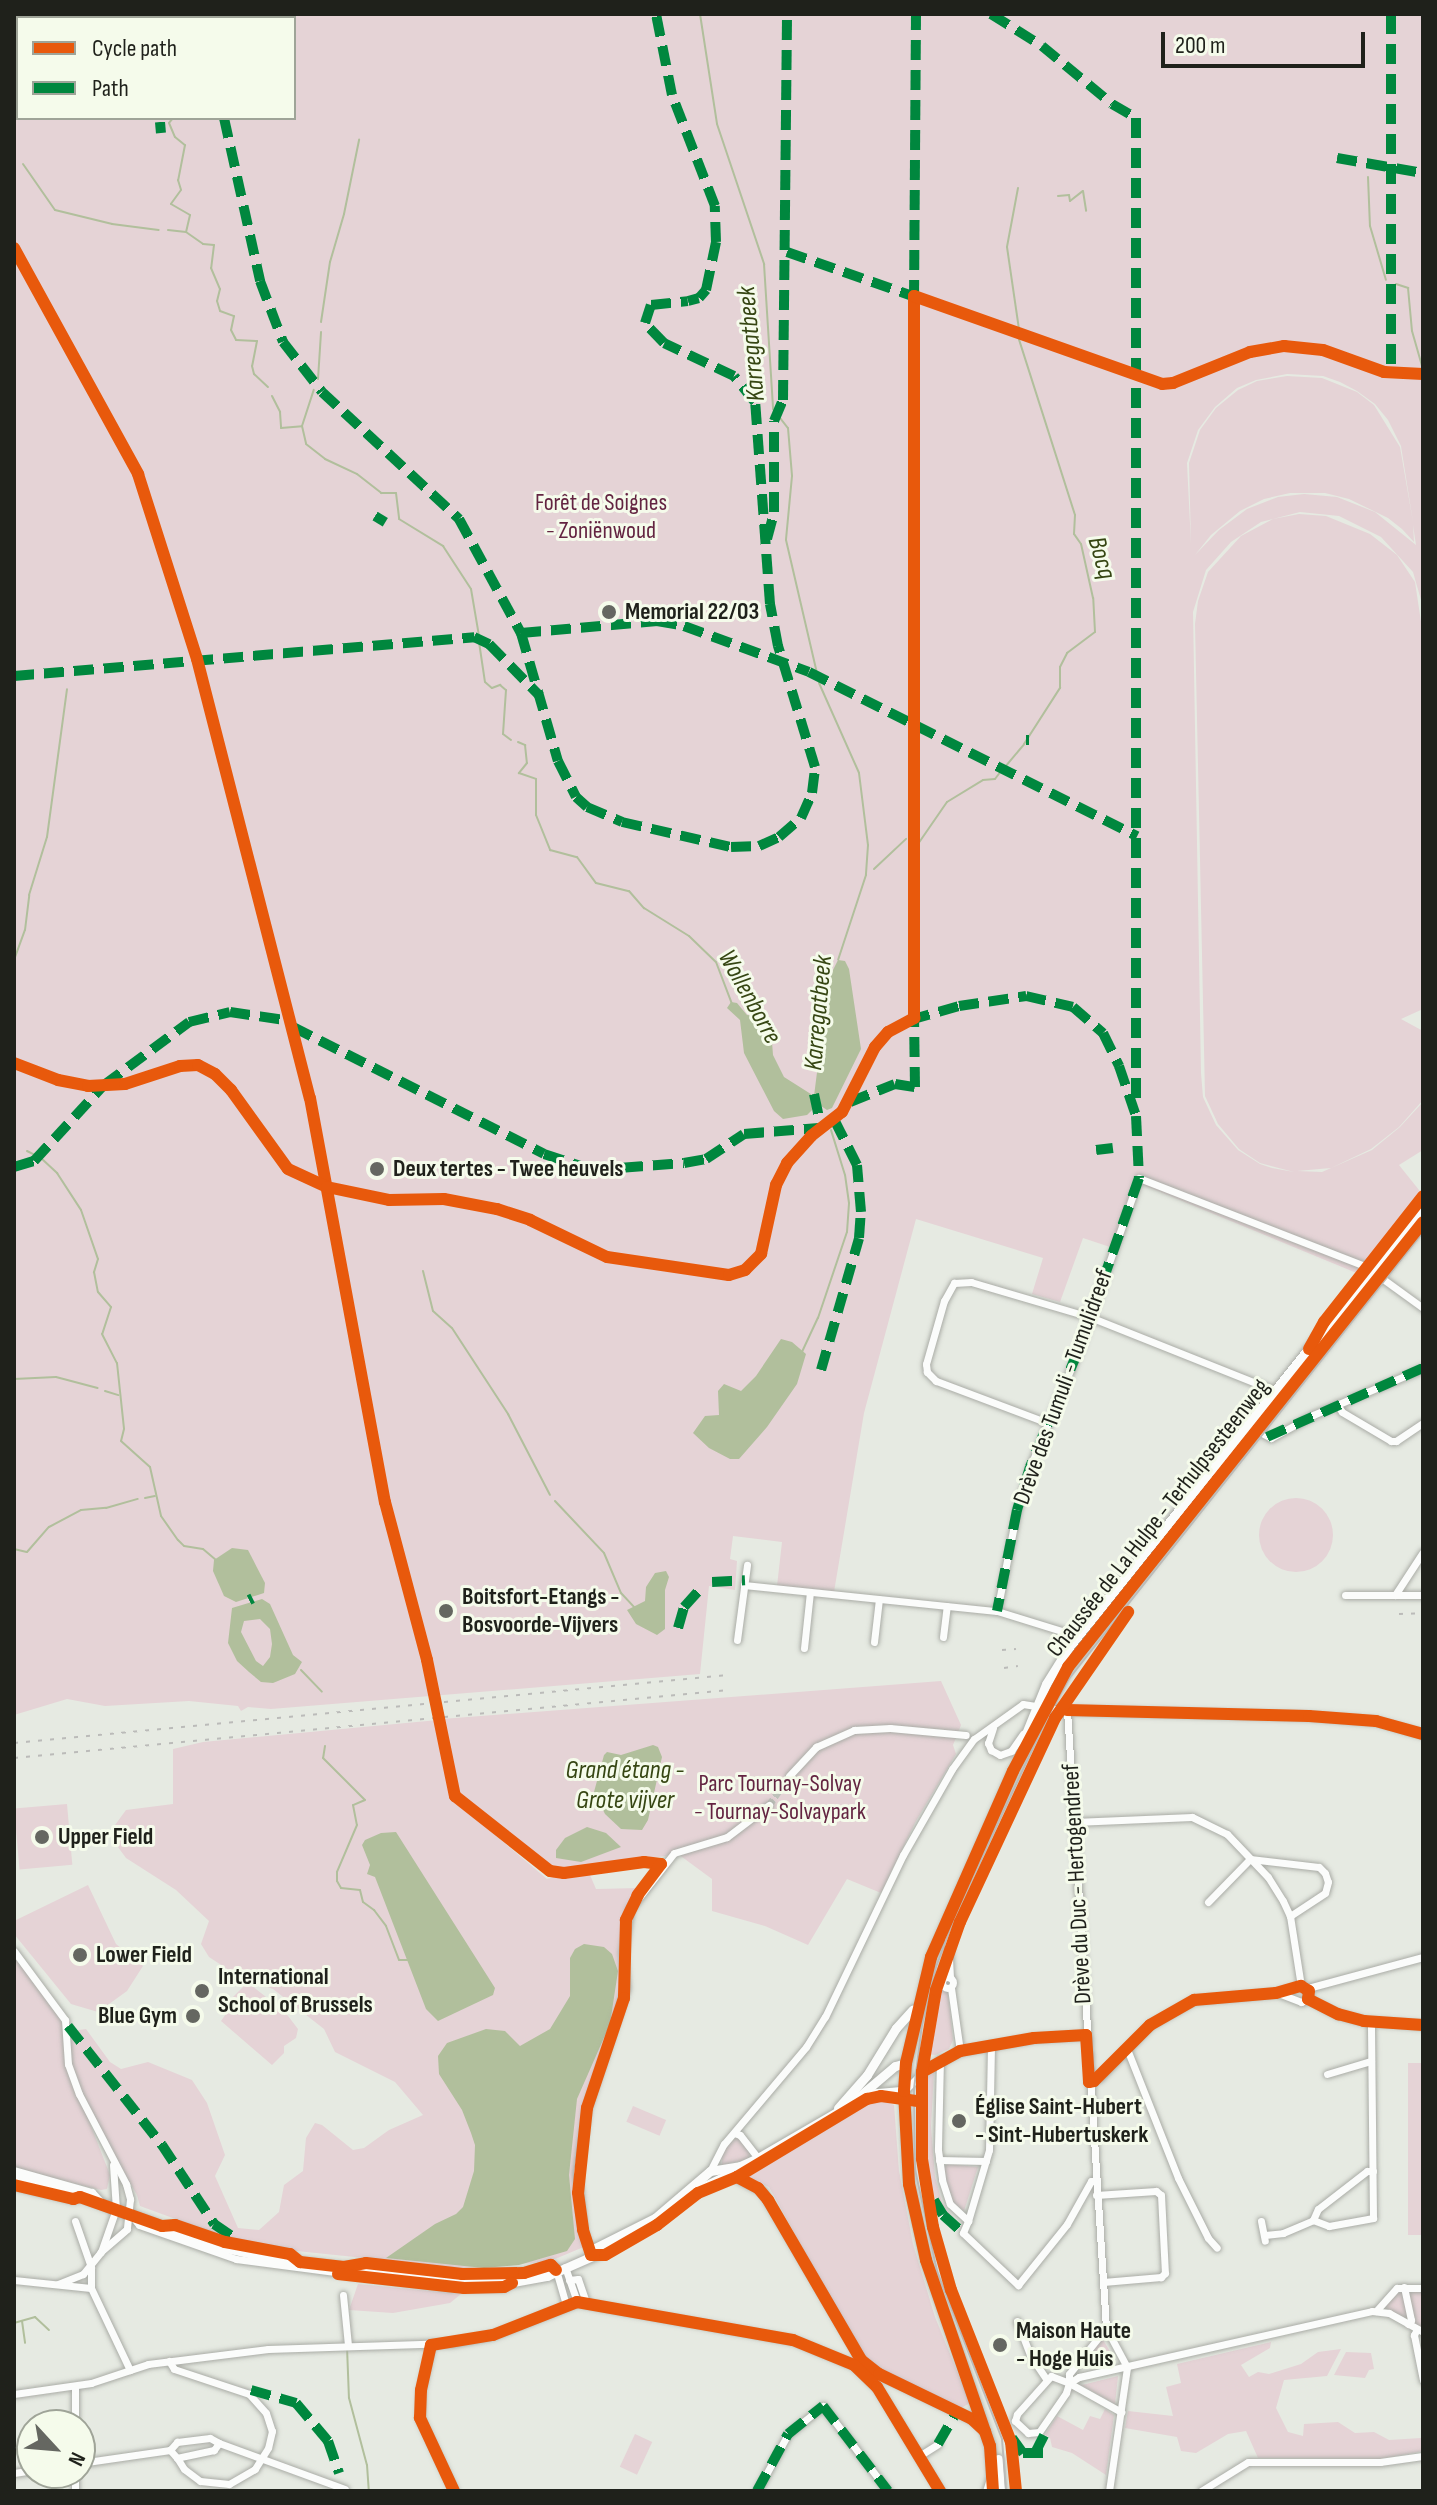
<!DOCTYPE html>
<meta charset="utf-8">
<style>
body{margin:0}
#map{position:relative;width:1437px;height:2505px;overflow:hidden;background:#e6eae2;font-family:"Sofia Sans Condensed",sans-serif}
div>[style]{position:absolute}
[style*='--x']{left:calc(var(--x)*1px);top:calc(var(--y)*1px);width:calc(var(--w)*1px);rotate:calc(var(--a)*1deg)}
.green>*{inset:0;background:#e5d3d6;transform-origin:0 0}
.round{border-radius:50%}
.water>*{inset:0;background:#b1bf9c}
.stream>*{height:2px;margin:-1px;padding:0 1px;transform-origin:1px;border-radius:1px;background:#b1bf9c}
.minor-tunnel>*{height:7px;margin-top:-3.5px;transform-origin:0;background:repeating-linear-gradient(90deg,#bec2ba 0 7px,transparent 0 10.5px)}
.roads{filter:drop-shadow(0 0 2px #aaaca6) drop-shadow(0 0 2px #aaaca6)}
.minor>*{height:7px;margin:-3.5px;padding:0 3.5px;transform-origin:3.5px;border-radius:3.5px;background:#fbfcfb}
.minor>.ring{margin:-3.5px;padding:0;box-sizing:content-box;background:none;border:7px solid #fbfcfb;border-radius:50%}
.major>*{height:9px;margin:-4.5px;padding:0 4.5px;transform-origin:4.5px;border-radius:4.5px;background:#fbfcfb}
.tram>*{height:2px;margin:-1px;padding:0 1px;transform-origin:1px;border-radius:1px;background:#bbbbb9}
.rail>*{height:2px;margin-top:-1px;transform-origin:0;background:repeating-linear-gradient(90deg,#bbbbb9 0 4px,transparent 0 12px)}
.quiet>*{height:10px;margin-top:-5px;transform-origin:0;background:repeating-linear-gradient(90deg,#00873e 0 20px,transparent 0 30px)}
.cycleway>*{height:12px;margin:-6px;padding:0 6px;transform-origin:6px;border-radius:6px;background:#e8590c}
.dots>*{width:22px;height:22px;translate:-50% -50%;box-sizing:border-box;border:4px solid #f5fbeb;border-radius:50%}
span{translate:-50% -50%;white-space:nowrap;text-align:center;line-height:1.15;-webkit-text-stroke:6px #f5fbeb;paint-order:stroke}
.park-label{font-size:24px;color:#632441}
.poi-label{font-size:24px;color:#1f211b;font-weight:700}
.left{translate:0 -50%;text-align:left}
.right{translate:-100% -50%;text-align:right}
.street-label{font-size:24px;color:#1f211b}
.water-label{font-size:26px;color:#364613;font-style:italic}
.frame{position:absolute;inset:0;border:16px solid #1f211b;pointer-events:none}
.legend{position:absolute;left:16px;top:16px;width:280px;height:104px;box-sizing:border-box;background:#f5fbeb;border:2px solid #9fa498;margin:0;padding:10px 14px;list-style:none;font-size:24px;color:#1f211b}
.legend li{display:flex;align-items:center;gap:16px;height:40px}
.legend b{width:40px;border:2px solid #9fa498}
.north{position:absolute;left:16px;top:2409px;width:80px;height:80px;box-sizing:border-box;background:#f5fbeb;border:2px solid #9fa498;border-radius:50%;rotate:116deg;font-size:22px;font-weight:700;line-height:32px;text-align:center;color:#1f211b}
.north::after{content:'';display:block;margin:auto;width:28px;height:36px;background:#656761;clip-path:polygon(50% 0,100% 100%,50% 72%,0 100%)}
.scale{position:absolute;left:1161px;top:32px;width:204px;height:36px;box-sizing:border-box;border:4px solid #1f211b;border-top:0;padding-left:10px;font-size:24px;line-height:28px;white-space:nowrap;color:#1f211b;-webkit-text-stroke:6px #f5fbeb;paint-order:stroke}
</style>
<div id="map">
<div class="green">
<div style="clip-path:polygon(evenodd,14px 14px,1423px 14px,1423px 607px,1413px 572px,1381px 537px,1339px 516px,1300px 512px,1261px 522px,1231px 542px,1206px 570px,1193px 612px,1201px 1073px,1203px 1097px,1216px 1125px,1238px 1150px,1260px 1164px,1272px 1168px,1294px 1172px,1260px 1163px,1239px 1149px,1218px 1124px,1205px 1096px,1195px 624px,1198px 601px,1208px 572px,1241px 536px,1273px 519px,1299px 514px,1326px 516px,1370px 534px,1397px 555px,1415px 582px,1423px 635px,1423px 1009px,1401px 1019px,1423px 1031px,1423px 1100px,1399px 1127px,1371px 1149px,1331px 1168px,1297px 1171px,1322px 1172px,1372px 1150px,1400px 1127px,1423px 1102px,1423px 1150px,1399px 1165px,1423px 1195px,1359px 1274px,1141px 1184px,1116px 1249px,1083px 1238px,1060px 1302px,1032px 1294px,1043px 1258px,916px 1219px,864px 1413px,834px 1592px,777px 1586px,782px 1542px,733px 1536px,730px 1559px,737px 1561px,735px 1590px,709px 1586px,700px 1674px,271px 1709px,248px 1707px,241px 1711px,238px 1706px,189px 1701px,105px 1706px,67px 1699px,14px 1715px,14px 14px,18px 18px,294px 18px,294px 118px,18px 118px,18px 18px,14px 14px,1287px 374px,1323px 376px,1340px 382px,1357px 391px,1375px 404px,1388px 420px,1401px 446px,1413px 522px,1400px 447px,1374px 405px,1357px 392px,1322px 378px,1287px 376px,1257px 381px,1238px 390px,1216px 408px,1200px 430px,1189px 463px,1191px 544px,1187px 463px,1198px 430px,1215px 407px,1237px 388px,1256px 380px,1287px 374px,14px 14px,1290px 493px,1325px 493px,1349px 499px,1388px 518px,1402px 529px,1414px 542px,1413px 525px,1416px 545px,1375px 512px,1337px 497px,1304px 494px,1278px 497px,1247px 509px,1219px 530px,1195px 555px,1211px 535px,1240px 511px,1264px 499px,1290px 493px)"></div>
<div style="clip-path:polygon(1350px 1303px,1352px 1305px,1094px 1627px,1092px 1624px)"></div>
<div class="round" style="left:1259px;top:1498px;width:74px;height:74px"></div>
<div style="clip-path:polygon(941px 1681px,961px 1725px,953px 1745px,956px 1754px,916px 1821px,881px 1893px,847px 1879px,808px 1945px,765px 1926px,712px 1911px,712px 1879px,678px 1854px,587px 1868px,596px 1889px,640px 1888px,627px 1908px,623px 1924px,621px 1999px,584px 2107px,576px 2169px,586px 2246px,555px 2259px,532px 2263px,460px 2268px,278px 2249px,233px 2240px,140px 2206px,137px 2195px,82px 2103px,110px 2175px,107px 2189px,101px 2190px,14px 2169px,14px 1956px,60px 2019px,65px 2032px,86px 2029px,110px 2062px,121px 2069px,148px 2062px,192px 2080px,207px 2103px,225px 2155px,215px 2176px,238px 2228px,259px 2230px,279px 2212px,284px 2185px,303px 2171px,306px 2138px,315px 2123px,322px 2125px,353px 2150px,364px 2148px,389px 2130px,423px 2115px,395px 2082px,335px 2052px,324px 2029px,273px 1989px,241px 1978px,209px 1957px,201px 1944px,209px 1921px,176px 1890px,126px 1858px,115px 1843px,115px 1825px,126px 1810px,173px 1804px,173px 1749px,203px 1742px,438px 1720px,455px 1801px,547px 1879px,577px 1870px,551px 1869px,540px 1863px,460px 1801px,442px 1719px)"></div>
<div style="left:67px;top:1804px;width:61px;height:53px;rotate:85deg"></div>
<div style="clip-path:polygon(88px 1885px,116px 1944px,143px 1966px,127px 1991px,98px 2012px,71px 2004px,14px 1934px,14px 1921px)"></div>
<div style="clip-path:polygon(941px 1982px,948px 1992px,953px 2040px,949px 2049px,935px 2055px,927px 2054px)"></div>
<div style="clip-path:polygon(245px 1985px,251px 1985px,285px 2012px,298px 2029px,296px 2038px,284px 2046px,284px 2053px,272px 2065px,221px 2021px,228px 2011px,223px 2007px)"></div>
<div style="left:1408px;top:2063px;width:15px;height:172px"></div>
<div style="clip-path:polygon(934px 2072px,931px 2126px,935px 2177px,942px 2202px,960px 2227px,942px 2212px,926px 2179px,923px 2086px,924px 2080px)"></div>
<div style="clip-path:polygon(883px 2100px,894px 2105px,899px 2171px,913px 2244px,935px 2317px,970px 2403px,961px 2408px,950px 2409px,881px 2374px,862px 2356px,769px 2187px,744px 2176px,866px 2102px)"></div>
<div style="left:633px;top:2106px;width:36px;height:17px;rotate:23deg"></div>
<div style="clip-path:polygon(737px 2137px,750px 2153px,749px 2159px,722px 2165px,722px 2151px)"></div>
<div style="clip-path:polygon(947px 2164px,978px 2167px,964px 2211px,952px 2202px,947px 2190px,943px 2169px)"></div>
<div style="clip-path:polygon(358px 2284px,461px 2294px,450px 2303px,393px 2313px,349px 2310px)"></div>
<div style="clip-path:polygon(1408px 2290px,1423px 2291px,1423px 2328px,1384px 2307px,1396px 2292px)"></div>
<div style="clip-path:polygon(1102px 2338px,1115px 2360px,1078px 2369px)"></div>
<div style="clip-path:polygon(1271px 2342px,1270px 2348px,1241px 2365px,1249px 2377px,1258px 2372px,1269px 2374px,1301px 2364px,1318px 2352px,1341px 2349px,1327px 2376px,1284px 2380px,1276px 2408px,1288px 2432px,1303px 2436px,1304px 2424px,1338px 2422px,1355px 2433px,1374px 2432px,1389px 2440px,1421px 2438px,1423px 2451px,1380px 2459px,1258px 2458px,1246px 2431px,1228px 2434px,1196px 2453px,1181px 2451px,1177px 2437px,1125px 2428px,1128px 2411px,1173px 2416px,1166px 2387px,1181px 2383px,1177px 2364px)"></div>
<div style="clip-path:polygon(1346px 2352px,1371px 2353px,1374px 2369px,1369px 2370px,1365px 2378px,1334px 2375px)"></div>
<div style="clip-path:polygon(1118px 2376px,1115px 2404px,1081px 2385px,1082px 2385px)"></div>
<div style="clip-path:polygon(1105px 2409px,1114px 2415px,1106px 2475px,1072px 2453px,1052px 2447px,1050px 2438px,1045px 2435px,1057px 2416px,1083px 2430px,1090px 2416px,1100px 2419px)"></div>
<div style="left:635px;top:2434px;width:19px;height:36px;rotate:25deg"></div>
</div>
<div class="water">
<div style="clip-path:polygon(838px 960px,845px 961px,849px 969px,861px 1049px,832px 1108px,827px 1110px,818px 1104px,807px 1115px,783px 1119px,774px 1111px,744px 1053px,740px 1020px,727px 1008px,731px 1002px,737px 1003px,747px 1015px,756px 1016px,771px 1029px,773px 1055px,784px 1077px,814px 1096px,829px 978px)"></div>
<div style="clip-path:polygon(781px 1339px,792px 1342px,806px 1354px,797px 1384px,767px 1427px,739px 1459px,730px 1459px,709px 1448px,693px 1433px,705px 1416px,719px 1415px,718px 1391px,724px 1384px,741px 1391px,756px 1376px)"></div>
<div style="clip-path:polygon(232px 1548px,248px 1550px,265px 1583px,264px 1593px,236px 1602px,224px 1596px,213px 1571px,214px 1560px)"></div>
<div style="clip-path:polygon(666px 1571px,669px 1577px,665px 1590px,665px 1629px,657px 1635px,636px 1624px,627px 1610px,645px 1601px,646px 1587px,655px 1573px)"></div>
<div style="clip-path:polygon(evenodd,262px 1599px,270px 1604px,293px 1655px,302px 1662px,295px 1674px,273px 1683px,261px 1682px,249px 1672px,237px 1661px,228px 1643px,232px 1608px,262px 1599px,260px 1619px,270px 1629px,272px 1644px,270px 1657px,263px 1666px,256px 1661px,241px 1632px,244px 1621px,260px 1619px)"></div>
<div style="clip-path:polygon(653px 1745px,658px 1747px,662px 1757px,648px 1820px,642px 1830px,621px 1829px,605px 1814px,594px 1792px,604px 1755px,607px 1752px,621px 1755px)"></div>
<div style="clip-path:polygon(587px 1827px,606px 1833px,621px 1847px,581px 1862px,556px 1858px,556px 1850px,565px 1838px)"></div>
<div style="clip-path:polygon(396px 1832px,495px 1988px,493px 1995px,438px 2021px,426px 2009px,375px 1877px,367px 1874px,370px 1865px,362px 1845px,365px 1840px,381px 1833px)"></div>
<div style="clip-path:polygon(584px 1944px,604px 1947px,612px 1954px,618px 1971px,610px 2024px,577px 2099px,569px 2175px,575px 2239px,567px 2251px,519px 2265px,484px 2268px,386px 2258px,435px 2224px,456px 2214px,463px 2207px,474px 2171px,475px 2145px,471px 2133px,462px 2110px,439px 2074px,438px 2056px,447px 2043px,486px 2029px,505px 2031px,520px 2046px,550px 2029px,570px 1996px,570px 1958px,575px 1949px)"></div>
</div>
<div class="stream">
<div style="--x:155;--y:14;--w:5;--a:53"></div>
<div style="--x:700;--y:14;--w:111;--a:81.2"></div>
<div style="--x:717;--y:124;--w:148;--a:71.4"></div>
<div style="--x:764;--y:264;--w:145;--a:86.4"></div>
<div style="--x:773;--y:409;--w:24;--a:52"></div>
<div style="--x:788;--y:428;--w:48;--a:85.2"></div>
<div style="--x:792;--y:476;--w:64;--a:95.4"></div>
<div style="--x:786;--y:540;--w:137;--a:76.9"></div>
<div style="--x:173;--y:118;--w:6;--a:129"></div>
<div style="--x:169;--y:123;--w:15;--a:67"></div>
<div style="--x:175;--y:137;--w:13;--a:39"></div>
<div style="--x:185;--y:145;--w:36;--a:101"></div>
<div style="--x:178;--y:180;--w:10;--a:73"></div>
<div style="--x:181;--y:190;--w:17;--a:126"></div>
<div style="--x:171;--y:204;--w:22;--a:30"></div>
<div style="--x:190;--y:215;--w:17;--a:103"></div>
<div style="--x:186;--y:232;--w:21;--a:35"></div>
<div style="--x:203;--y:244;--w:11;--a:5"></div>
<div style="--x:214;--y:245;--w:23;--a:97"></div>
<div style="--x:211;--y:268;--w:23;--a:67"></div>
<div style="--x:220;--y:289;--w:12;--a:104"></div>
<div style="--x:217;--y:301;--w:10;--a:73"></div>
<div style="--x:220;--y:311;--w:15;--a:20"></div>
<div style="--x:234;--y:316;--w:14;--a:102"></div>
<div style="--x:231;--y:330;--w:11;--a:63"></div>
<div style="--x:236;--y:340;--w:21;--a:3"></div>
<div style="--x:257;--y:341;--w:25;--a:101"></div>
<div style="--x:252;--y:366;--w:8;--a:76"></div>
<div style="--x:254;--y:374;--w:19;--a:43"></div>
<div style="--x:23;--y:164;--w:56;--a:55.2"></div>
<div style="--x:55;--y:210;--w:59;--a:13.8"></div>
<div style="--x:112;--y:224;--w:47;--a:7.3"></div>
<div style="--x:1368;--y:177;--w:49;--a:87.7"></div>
<div style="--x:1370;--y:226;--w:56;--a:73.5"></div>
<div style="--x:1018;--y:188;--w:60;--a:100.6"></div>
<div style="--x:1007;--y:247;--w:83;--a:81.7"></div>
<div style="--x:1058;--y:196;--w:11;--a:-5"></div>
<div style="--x:1069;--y:195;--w:6;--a:81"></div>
<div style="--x:1070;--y:201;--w:16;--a:-38"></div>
<div style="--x:1083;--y:191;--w:20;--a:81"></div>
<div style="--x:168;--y:230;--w:18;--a:6"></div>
<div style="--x:1396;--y:284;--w:13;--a:18"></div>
<div style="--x:1408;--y:288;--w:43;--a:84.7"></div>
<div style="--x:1412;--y:331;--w:40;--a:74"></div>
<div style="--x:321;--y:322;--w:61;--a:-81.5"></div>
<div style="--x:330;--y:262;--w:50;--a:-73.7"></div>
<div style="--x:344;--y:214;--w:76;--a:-78.5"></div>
<div style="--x:318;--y:379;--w:47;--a:-86.3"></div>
<div style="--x:272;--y:396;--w:18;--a:63"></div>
<div style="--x:280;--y:412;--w:16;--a:86"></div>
<div style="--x:281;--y:428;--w:21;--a:-5"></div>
<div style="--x:302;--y:426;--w:18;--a:77"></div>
<div style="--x:306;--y:444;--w:24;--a:38"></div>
<div style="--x:325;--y:459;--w:35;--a:25"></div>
<div style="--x:357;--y:474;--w:31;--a:38"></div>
<div style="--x:381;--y:493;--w:15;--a:0"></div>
<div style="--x:396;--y:493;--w:26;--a:83"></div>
<div style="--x:399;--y:519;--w:52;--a:31.5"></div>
<div style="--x:443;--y:546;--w:51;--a:56.9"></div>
<div style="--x:471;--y:589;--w:48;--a:80.3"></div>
<div style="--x:302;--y:426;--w:38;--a:-72"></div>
<div style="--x:479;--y:642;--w:40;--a:81.5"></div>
<div style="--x:485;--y:682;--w:9;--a:41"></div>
<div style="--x:492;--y:688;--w:9;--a:-21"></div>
<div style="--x:500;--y:685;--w:8;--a:40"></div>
<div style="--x:506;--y:690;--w:44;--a:93.9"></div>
<div style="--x:503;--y:734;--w:10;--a:37"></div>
<div style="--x:819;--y:683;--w:98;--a:66"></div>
<div style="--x:859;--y:773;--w:73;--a:82.9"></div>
<div style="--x:868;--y:845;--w:30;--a:94"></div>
<div style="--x:866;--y:875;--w:89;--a:108.2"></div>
<div style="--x:518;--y:742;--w:8;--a:23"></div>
<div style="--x:525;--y:745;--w:18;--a:84"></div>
<div style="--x:527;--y:763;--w:13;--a:129"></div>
<div style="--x:519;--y:773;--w:18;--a:19"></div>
<div style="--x:536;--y:779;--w:36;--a:90"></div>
<div style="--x:536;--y:815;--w:38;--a:68"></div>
<div style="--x:550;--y:850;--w:28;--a:15"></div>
<div style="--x:577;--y:857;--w:32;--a:54"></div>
<div style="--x:596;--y:883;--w:34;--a:14"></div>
<div style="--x:629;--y:891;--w:23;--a:49"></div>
<div style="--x:644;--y:908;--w:53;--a:31.9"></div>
<div style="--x:689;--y:936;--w:37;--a:44"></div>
<div style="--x:716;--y:962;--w:45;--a:69.1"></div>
<div style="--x:1005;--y:767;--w:30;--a:-50"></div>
<div style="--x:1024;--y:744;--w:67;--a:-57.3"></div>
<div style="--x:1060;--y:688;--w:21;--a:-90"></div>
<div style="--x:1060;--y:667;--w:16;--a:-63"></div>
<div style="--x:1067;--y:653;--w:35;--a:-37"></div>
<div style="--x:1095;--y:632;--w:34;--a:-93"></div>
<div style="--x:1093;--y:598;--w:55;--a:-102.5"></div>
<div style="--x:1081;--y:544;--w:12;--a:-125"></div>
<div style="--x:1074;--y:534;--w:19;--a:-87"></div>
<div style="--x:1075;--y:515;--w:188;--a:-107.7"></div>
<div style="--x:918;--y:844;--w:51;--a:-55.4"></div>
<div style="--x:947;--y:802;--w:42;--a:-31.4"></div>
<div style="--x:983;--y:780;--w:12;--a:-5"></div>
<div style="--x:995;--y:779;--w:10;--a:-53"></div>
<div style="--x:874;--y:869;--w:44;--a:-43.2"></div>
<div style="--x:14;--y:960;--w:32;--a:-70"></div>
<div style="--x:25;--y:930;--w:35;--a:-83"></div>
<div style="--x:29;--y:895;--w:61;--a:-72.8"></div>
<div style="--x:47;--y:837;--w:149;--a:-82.3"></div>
<div style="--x:27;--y:1151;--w:7;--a:27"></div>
<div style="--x:42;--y:1159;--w:21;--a:43"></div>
<div style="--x:57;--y:1173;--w:44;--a:57"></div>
<div style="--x:81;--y:1210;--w:52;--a:70.9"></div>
<div style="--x:98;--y:1259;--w:14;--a:107"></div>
<div style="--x:94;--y:1272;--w:20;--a:79"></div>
<div style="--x:98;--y:1292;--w:20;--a:49"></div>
<div style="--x:111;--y:1307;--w:28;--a:108"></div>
<div style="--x:102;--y:1334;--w:33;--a:63"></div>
<div style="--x:117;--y:1363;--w:66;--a:83.9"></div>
<div style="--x:124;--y:1429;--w:12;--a:104"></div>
<div style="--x:121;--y:1441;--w:39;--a:42"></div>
<div style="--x:150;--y:1467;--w:50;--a:77.3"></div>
<div style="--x:161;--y:1516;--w:29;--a:55"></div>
<div style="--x:178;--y:1540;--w:8;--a:45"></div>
<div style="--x:184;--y:1546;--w:19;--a:9"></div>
<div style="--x:203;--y:1549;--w:17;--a:40"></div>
<div style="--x:423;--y:1271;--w:41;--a:76"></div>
<div style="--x:433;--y:1311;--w:25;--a:42"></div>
<div style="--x:452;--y:1328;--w:103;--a:56.9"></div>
<div style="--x:508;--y:1414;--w:91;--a:62.6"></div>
<div style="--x:801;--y:1354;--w:40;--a:-65"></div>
<div style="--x:818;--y:1318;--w:91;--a:-71.4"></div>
<div style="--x:847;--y:1232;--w:29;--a:-86"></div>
<div style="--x:849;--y:1203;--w:28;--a:-98"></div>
<div style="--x:845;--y:1175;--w:47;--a:-107.3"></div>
<div style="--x:14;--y:1379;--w:42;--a:-2.7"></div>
<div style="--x:56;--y:1377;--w:43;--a:14.7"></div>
<div style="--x:105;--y:1391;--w:14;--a:17"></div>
<div style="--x:145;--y:1498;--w:10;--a:-11"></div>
<div style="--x:555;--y:1501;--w:71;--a:46.7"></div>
<div style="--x:604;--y:1553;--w:43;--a:67"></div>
<div style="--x:621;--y:1593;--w:19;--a:47"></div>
<div style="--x:14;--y:1549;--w:13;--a:13"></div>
<div style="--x:27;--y:1552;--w:33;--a:-49"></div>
<div style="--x:49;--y:1527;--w:36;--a:-28"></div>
<div style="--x:81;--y:1510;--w:25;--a:-5"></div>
<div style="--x:106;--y:1508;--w:33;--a:-16"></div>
<div style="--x:301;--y:1670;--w:30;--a:46"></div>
<div style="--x:325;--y:1746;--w:12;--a:99"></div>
<div style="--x:323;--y:1758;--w:59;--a:45"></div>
<div style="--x:365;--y:1800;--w:13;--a:157"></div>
<div style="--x:353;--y:1805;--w:20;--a:79"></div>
<div style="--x:357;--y:1825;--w:51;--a:113.1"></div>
<div style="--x:337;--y:1872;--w:9;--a:90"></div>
<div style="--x:337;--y:1881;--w:8;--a:60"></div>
<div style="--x:341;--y:1888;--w:19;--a:6"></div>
<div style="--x:360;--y:1890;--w:12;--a:76"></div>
<div style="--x:363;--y:1902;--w:14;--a:36"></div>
<div style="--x:374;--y:1910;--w:20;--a:53"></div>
<div style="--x:386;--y:1926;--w:36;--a:69"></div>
<div style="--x:399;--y:1960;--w:9;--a:0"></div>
<div style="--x:22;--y:2321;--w:22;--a:82"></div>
<div style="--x:14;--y:2323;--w:22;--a:-16"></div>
<div style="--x:35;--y:2317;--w:19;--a:43"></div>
<div style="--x:347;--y:2347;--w:51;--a:87.8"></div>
<div style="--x:349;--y:2398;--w:69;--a:75"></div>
<div style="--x:367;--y:2465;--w:26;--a:86"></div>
</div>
<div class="minor-tunnel">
<div style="--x:769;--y:1805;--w:35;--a:-55"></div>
</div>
<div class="roads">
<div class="minor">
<div style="--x:1337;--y:1404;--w:9;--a:58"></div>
<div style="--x:1342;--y:1412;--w:57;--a:30.6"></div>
<div style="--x:1391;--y:1441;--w:5;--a:0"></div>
<div style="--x:1396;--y:1441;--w:32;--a:-34"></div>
<div style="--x:1048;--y:1423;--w:120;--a:-159.4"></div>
<div style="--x:936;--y:1381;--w:13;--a:-135"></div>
<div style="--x:927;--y:1372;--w:8;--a:-97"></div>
<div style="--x:926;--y:1364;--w:66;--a:-74.1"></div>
<div style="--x:944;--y:1301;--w:21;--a:-61"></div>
<div style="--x:954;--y:1283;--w:17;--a:-3"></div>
<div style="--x:971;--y:1282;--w:124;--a:16.4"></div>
<div style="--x:1090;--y:1317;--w:200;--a:21.7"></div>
<div style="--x:1256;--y:1430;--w:17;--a:28"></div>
<div style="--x:1271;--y:1438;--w:48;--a:-28.7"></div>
<div style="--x:1313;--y:1415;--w:120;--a:-23.1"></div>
<div style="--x:744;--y:1585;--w:254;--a:5.9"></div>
<div style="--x:997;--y:1611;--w:85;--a:17.2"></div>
<div style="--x:1345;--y:1595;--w:78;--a:0"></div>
<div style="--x:1395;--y:1595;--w:51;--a:-56.9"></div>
<div style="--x:997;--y:1611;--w:103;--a:-78.8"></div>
<div style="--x:1017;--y:1510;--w:45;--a:-73.2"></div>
<div style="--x:1030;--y:1467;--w:126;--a:-67.5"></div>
<div style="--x:1078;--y:1351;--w:183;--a:-70.6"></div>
<div style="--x:1139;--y:1178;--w:243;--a:21.3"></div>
<div style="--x:1365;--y:1266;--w:72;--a:35.9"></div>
<div style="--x:943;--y:1637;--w:31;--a:-83"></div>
<div style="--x:737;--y:1640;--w:76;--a:-82.4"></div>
<div style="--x:874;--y:1642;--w:43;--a:-83.4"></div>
<div style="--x:804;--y:1648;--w:56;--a:-83.9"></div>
<div style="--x:1067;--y:1710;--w:619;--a:86.39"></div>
<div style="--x:1106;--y:2328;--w:44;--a:61.7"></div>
<div style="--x:993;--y:1728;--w:16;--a:108"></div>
<div style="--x:988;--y:1743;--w:8;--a:67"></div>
<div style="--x:991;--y:1750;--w:10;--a:29"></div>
<div style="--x:1000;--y:1755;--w:12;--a:-20"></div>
<div style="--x:1011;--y:1751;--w:21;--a:-55"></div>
<div style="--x:789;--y:1776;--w:40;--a:-47"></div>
<div style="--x:816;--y:1747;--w:42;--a:-24.1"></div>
<div style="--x:854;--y:1730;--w:36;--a:-3"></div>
<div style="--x:890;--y:1728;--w:76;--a:5.3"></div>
<div style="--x:1074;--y:1822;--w:118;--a:-2.4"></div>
<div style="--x:1192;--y:1817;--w:39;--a:26"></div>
<div style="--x:1227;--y:1834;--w:59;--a:46.4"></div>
<div style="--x:1268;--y:1877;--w:28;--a:58"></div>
<div style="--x:1283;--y:1901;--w:17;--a:65"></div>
<div style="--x:1290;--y:1916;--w:71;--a:81.1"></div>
<div style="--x:1208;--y:1902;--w:60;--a:-45.7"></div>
<div style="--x:1250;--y:1859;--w:69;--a:6.6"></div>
<div style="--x:1319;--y:1867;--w:8;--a:45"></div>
<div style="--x:1325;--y:1873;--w:9;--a:72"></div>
<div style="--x:1328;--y:1882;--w:11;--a:105"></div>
<div style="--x:1325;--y:1893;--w:42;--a:146.7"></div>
<div style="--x:947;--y:1920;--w:58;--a:87"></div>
<div style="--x:14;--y:1951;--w:86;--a:53.5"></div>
<div style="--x:65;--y:2020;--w:44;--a:86.1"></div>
<div style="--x:68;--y:2064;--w:32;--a:70"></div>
<div style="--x:79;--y:2094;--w:102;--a:62.4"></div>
<div style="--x:126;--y:2184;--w:16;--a:75"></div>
<div style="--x:130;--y:2199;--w:30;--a:96"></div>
<div style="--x:127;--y:2229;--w:35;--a:139"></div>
<div class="ring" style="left:942.5px;top:1977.5px;width:4px;height:4px"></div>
<div style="--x:951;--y:1988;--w:64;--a:81.9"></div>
<div style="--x:1308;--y:1988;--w:119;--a:-15.1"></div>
<div style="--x:1278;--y:1993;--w:25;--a:21"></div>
<div style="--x:1301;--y:2002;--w:8;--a:-23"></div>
<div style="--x:1308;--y:1999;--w:34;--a:27"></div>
<div style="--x:1338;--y:2014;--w:27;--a:15"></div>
<div style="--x:1364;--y:2021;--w:59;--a:3.9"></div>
<div style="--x:1127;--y:2049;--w:139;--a:68.4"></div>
<div style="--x:1178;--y:2178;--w:67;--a:63.4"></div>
<div style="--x:1208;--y:2238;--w:13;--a:48"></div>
<div style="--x:940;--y:2059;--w:91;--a:91.3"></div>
<div style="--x:938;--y:2150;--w:30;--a:82"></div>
<div style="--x:942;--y:2180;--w:25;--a:72"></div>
<div style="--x:950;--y:2204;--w:25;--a:43"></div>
<div style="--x:968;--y:2221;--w:74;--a:-73.5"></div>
<div style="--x:989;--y:2150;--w:105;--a:-88.9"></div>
<div style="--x:1327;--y:2074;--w:46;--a:-16.5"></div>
<div style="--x:1089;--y:2082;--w:11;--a:-22"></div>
<div style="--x:1099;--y:2078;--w:74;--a:-46.1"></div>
<div style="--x:1150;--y:2025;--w:51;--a:-29.6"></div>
<div style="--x:1194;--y:2000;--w:82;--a:-4.9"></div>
<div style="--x:1276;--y:1993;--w:26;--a:-16"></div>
<div style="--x:1301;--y:1986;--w:9;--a:32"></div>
<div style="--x:1309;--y:1991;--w:8;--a:97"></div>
<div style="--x:904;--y:2091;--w:31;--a:-45"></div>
<div style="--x:926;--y:2069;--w:38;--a:-28"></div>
<div style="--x:960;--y:2051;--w:75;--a:-10"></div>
<div style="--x:1034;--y:2038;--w:52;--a:-3.3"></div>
<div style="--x:734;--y:2133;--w:6;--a:18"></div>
<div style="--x:740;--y:2135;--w:29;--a:52"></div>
<div style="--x:939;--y:2160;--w:47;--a:1.2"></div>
<div style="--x:14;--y:2170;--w:81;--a:15.8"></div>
<div style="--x:92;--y:2192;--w:15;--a:48"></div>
<div style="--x:710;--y:2171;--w:30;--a:-63"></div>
<div style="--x:724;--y:2144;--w:127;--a:-49.8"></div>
<div style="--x:806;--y:2047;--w:36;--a:-58"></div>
<div style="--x:825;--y:2017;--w:180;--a:-64.3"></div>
<div style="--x:903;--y:1855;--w:99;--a:-60.3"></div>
<div style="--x:952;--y:1769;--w:37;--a:-54"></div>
<div style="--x:974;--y:1739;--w:60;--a:-35.5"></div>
<div style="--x:1023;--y:1704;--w:38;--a:9"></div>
<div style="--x:1061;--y:1710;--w:248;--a:1.4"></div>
<div style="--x:1309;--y:1716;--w:67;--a:4.3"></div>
<div style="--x:1376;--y:1721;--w:49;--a:15.5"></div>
<div style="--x:731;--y:2175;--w:35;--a:27"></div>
<div style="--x:762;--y:2191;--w:196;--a:59.6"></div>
<div style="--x:861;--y:2360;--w:23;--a:38"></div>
<div style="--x:879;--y:2374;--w:103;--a:25.8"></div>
<div style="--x:972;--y:2419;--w:16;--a:40"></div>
<div style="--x:14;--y:2185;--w:61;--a:13.3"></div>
<div style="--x:73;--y:2199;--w:7;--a:-16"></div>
<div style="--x:1096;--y:2195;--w:60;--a:-3.8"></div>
<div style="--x:1156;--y:2191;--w:6;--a:39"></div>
<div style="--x:1161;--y:2195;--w:78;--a:87.1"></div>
<div style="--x:1165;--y:2273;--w:6;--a:135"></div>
<div style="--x:1161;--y:2277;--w:58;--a:175.1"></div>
<div style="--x:132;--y:2216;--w:11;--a:52"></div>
<div style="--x:139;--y:2225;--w:103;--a:19.3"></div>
<div style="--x:236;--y:2259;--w:215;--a:7.5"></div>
<div style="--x:449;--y:2287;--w:55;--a:0"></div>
<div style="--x:504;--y:2287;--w:10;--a:-29"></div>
<div style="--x:1313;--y:2220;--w:17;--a:21"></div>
<div style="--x:1329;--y:2226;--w:45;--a:-10.3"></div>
<div style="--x:1373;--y:2218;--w:196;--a:-90.6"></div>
<div style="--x:75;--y:2221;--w:49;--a:70.8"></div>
<div style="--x:91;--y:2267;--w:21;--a:90"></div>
<div style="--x:91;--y:2288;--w:91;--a:64.6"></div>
<div style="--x:968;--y:2221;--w:13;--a:113"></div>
<div style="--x:963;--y:2233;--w:76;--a:43.4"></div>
<div style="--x:1018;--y:2285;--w:78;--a:-51.2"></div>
<div style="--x:1067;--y:2224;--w:49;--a:-60.8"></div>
<div style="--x:1091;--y:2181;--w:4;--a:0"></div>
<div style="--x:1261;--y:2221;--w:20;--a:79"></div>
<div style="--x:165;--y:2226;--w:10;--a:-6"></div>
<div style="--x:175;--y:2225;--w:68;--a:17.9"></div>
<div style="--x:240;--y:2246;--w:51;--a:9.1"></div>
<div style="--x:290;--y:2254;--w:13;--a:39"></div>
<div style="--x:1265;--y:2235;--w:18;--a:-6"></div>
<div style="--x:1283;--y:2233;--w:33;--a:-23"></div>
<div style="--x:1313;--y:2220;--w:12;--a:-66"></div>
<div style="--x:1318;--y:2209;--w:62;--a:-37.8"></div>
<div style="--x:1367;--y:2171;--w:6;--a:0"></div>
<div style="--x:591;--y:2255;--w:26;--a:-108"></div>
<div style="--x:583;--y:2230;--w:57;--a:-96"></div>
<div style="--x:577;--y:2173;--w:66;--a:-81.3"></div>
<div style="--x:587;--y:2108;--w:126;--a:-72"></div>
<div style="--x:626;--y:1988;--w:36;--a:-95"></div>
<div style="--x:623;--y:1952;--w:44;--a:-80.8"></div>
<div style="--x:630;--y:1909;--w:71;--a:-51.8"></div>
<div style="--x:674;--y:1853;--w:55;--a:-16.8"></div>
<div style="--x:727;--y:1837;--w:53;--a:-37.3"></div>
<div style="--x:347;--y:2266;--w:19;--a:-9"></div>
<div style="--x:366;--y:2263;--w:97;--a:6.5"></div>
<div style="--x:462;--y:2274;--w:60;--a:-1.9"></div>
<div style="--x:565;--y:2267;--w:37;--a:71"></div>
<div style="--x:556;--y:2270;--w:35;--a:74"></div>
<div style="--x:14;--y:2280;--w:77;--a:5.9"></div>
<div style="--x:569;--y:2280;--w:9;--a:-6"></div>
<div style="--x:578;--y:2279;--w:24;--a:71"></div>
<div style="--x:58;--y:2284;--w:27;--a:-22"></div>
<div style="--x:83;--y:2274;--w:28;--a:-51"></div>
<div style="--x:101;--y:2252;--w:46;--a:-70.8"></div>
<div style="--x:116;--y:2209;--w:44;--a:-93.9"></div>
<div style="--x:1404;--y:2287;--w:34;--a:78"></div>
<div style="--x:1411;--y:2320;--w:5;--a:127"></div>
<div style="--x:343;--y:2295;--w:50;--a:84.3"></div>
<div style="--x:1376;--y:2311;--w:31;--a:-48"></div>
<div style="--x:1397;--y:2288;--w:26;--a:0"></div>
<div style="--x:1017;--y:2321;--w:36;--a:69"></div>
<div style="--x:1030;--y:2355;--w:29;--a:56"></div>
<div style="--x:1106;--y:2328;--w:59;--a:128.8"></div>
<div style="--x:1069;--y:2374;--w:9;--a:90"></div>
<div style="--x:1069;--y:2383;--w:10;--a:107"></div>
<div style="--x:1066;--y:2393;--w:47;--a:124.7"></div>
<div style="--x:1039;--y:2432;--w:11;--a:175"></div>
<div style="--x:1028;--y:2433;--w:18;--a:-137"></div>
<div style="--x:1015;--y:2421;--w:7;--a:-74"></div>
<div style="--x:1017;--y:2414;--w:51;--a:-48.2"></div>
<div style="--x:1051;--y:2376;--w:19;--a:21"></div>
<div style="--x:1069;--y:2383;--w:60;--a:29.1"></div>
<div style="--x:1417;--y:2329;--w:7;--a:117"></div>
<div style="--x:1414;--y:2335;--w:46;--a:78.7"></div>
<div style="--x:431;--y:2345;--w:46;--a:102.5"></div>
<div style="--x:421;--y:2390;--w:28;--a:92"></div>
<div style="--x:420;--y:2418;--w:81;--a:65"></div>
<div style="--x:169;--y:2361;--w:9;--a:58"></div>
<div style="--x:174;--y:2369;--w:79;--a:18.4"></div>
<div style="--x:249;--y:2394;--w:25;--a:48"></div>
<div style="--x:266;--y:2413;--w:19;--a:72"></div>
<div style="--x:272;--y:2431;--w:17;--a:103"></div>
<div style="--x:268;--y:2448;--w:25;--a:122"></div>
<div style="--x:255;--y:2469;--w:30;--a:150"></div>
<div style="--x:229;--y:2484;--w:29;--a:-174"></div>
<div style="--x:200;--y:2481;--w:20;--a:-143"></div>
<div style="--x:184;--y:2469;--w:13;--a:-122"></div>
<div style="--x:1069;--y:2383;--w:12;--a:-31"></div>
<div style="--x:1079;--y:2377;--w:300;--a:-12.7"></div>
<div style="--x:1372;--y:2311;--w:17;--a:7"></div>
<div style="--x:1389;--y:2313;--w:39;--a:29"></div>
<div style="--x:75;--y:2386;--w:39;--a:90"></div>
<div style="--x:14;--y:2394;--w:78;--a:-8.1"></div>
<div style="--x:91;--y:2383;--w:60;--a:-18.4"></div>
<div style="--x:148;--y:2364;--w:121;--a:-7.1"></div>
<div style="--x:268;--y:2349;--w:183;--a:-1.9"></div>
<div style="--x:451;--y:2343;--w:43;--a:-10.8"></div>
<div style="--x:493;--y:2335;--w:90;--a:-21.4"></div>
<div style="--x:577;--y:2302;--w:219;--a:10"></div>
<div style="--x:793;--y:2340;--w:66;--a:22.3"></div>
<div style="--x:854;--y:2365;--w:32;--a:44"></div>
<div style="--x:877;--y:2387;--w:122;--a:58.8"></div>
<div style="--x:210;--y:2438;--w:10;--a:29"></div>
<div style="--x:219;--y:2443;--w:9;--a:126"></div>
<div style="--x:214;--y:2450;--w:38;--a:168"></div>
<div style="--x:177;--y:2458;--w:11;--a:-131"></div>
<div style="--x:170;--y:2450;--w:11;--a:-49"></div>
<div style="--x:177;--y:2442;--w:33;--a:-7"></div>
<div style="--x:219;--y:2443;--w:134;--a:20.1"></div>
<div style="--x:919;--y:2456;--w:22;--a:-32"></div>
<div style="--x:80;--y:2463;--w:91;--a:-8.2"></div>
<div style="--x:14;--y:2473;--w:18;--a:-9"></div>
<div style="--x:75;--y:2491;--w:18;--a:-90"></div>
<div style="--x:757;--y:2491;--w:65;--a:-61.5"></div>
<div style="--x:788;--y:2434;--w:45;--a:-38.7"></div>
<div style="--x:823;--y:2406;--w:107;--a:52.6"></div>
<div style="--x:986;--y:2491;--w:19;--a:-72"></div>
<div style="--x:1109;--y:2491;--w:125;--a:-81.7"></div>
<div style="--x:1201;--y:2491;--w:55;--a:-31.7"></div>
<div style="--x:1248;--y:2462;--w:132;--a:0"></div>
<div style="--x:1380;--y:2462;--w:43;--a:-7.9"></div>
</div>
<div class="major">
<div style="--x:1023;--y:1741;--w:61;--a:-68"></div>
<div style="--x:1046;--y:1684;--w:44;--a:-58.1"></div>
<div style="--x:1069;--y:1647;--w:566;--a:-51.25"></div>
<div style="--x:866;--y:2094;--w:38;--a:-5"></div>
<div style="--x:838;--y:2108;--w:44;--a:-48.7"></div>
<div style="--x:867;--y:2075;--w:55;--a:-58.3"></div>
<div style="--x:896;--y:2028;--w:25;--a:-48"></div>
<div style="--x:14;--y:2177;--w:48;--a:13.2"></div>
<div style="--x:61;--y:2188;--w:157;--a:20.9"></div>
<div style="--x:208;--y:2244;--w:74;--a:12.5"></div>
<div style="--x:280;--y:2260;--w:186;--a:6.5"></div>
<div style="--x:465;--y:2281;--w:37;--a:-2"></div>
<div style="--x:502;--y:2280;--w:51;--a:-17"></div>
<div style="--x:551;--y:2265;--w:7;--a:45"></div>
<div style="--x:694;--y:2191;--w:53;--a:-25.6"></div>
<div style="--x:591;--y:2255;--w:6;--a:-72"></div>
<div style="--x:593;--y:2249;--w:69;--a:-26.6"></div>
<div style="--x:655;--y:2218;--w:72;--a:-40.5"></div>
<div style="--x:710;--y:2171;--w:30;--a:-9"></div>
<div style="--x:740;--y:2166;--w:20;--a:-24"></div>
<div style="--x:758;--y:2158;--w:105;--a:-30.2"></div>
<div style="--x:849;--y:2105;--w:60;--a:-40.3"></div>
<div style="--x:895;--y:2066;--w:11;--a:-15"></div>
<div style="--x:513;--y:2282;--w:35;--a:-10"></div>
<div style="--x:547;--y:2276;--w:55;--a:-23.7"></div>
<div style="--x:998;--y:2459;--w:32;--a:86"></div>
<div style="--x:993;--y:2491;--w:45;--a:-93.8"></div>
<div style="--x:990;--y:2446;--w:197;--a:-109"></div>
<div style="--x:926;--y:2260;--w:78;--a:-102.6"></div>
<div style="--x:909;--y:2184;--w:93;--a:-93.1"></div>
<div style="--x:904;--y:2091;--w:28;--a:-86"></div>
<div style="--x:906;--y:2063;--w:109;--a:-76.7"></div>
<div style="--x:931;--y:1957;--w:203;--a:-66.2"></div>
<div style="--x:1013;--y:1771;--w:118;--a:-62.1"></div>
<div style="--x:1068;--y:1667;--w:569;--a:-51.42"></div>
</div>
</div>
<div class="tram">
<div style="--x:1006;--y:2491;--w:52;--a:-94.4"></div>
<div style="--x:1002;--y:2439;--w:180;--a:-111.2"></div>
<div style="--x:937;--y:2271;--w:104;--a:-102.2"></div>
<div style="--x:915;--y:2169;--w:80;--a:-90.7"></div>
<div style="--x:914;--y:2089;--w:64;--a:-82.9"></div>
<div style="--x:922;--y:2025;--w:60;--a:-76.4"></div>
<div style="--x:936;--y:1967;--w:60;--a:-69.4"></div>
<div style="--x:957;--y:1911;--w:211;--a:-65"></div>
<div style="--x:1046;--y:1720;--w:46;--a:-61.2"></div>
<div style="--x:1068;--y:1680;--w:572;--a:-51.61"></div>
</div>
<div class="rail">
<div style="--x:1399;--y:1614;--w:24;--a:-2"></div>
<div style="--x:1002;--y:1650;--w:14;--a:-4"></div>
<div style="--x:1004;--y:1668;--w:14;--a:-8"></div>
<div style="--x:14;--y:1743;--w:717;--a:-5.44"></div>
<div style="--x:14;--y:1758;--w:718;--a:-5.43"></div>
</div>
<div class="quiet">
<div style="--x:204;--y:14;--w:4;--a:76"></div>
<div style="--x:991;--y:14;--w:60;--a:32.1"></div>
<div style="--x:1042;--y:46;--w:91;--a:39.6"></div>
<div style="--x:1112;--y:104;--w:28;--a:30"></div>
<div style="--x:1136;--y:118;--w:986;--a:90"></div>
<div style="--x:1391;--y:14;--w:359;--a:90"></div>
<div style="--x:224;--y:118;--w:167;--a:77.5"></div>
<div style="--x:260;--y:281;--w:65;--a:69.3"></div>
<div style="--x:283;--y:342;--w:63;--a:52"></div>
<div style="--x:322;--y:392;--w:187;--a:42.8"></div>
<div style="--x:459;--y:519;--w:130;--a:61.5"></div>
<div style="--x:521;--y:633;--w:133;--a:73.9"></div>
<div style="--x:558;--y:761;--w:40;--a:63.4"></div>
<div style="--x:576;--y:797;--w:15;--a:42"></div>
<div style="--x:587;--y:807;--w:38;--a:23"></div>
<div style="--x:622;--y:822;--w:112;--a:12.9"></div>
<div style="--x:731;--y:847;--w:28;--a:-2"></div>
<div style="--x:759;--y:846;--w:22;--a:-24"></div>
<div style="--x:779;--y:837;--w:29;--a:-41"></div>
<div style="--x:801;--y:818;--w:27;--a:-66"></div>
<div style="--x:812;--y:793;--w:26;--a:-83"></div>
<div style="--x:815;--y:767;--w:127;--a:-107"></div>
<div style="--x:778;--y:646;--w:43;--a:-100.8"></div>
<div style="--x:770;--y:604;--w:203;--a:-94.2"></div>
<div style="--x:755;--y:402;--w:33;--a:-129"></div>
<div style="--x:734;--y:376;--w:77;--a:-154.8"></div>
<div style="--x:664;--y:343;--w:28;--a:-134"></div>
<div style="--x:645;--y:323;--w:19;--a:-72"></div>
<div style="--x:651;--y:305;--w:37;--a:-6"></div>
<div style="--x:688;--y:301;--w:11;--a:-15"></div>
<div style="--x:699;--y:298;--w:11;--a:-49"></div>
<div style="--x:706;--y:290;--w:49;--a:-78.2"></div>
<div style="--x:716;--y:242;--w:36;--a:-92"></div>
<div style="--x:715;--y:206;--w:119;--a:-111.2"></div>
<div style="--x:672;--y:95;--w:83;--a:-101.2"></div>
<div style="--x:160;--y:122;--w:11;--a:85"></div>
<div style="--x:1337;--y:158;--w:87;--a:9.9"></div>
<div style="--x:787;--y:252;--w:142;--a:19.3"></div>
<div style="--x:914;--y:300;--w:286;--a:-89.6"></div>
<div style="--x:375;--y:516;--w:12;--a:31"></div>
<div style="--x:767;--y:539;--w:28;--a:-75"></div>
<div style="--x:774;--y:512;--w:91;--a:-90"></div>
<div style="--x:774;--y:421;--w:23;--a:-67"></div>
<div style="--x:783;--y:400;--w:386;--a:-89.4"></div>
<div style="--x:521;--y:633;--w:137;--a:-5"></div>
<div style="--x:657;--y:621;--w:27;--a:10"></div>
<div style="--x:684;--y:626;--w:133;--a:20.2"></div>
<div style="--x:809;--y:672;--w:367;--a:26.6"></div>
<div style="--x:14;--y:676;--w:462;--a:-4.8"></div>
<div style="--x:474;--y:637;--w:17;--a:25"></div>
<div style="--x:489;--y:644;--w:73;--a:45.6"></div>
<div style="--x:1026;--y:740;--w:3;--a:0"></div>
<div style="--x:910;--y:1020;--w:51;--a:-15.9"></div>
<div style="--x:959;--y:1006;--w:68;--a:-8.5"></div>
<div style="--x:1026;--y:996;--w:48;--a:13.2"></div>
<div style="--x:1073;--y:1007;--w:40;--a:41"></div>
<div style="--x:1103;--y:1033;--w:37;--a:64"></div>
<div style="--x:1119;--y:1066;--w:53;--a:71.2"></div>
<div style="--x:1136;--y:1116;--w:62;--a:87.2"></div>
<div style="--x:1139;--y:1178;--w:183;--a:109.4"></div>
<div style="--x:1078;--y:1351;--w:126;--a:112.5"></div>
<div style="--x:1030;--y:1467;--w:45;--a:106.8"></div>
<div style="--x:1017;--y:1510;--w:103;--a:101.2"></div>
<div style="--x:293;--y:1027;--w:281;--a:26.8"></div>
<div style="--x:544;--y:1154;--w:52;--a:18.1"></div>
<div style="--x:593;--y:1170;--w:91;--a:-4.4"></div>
<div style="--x:684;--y:1163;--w:22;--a:-10"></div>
<div style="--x:706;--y:1159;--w:45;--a:-33.3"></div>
<div style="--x:744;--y:1134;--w:75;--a:-4.6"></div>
<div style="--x:814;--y:1094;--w:35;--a:78"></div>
<div style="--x:850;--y:1102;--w:48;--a:-21.8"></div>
<div style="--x:895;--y:1084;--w:20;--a:9"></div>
<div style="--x:915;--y:1087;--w:75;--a:-90.8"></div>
<div style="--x:1096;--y:1150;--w:17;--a:-7"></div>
<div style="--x:14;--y:1167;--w:21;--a:-17"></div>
<div style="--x:34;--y:1161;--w:103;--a:-47.4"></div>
<div style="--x:104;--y:1085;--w:106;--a:-36.5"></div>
<div style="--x:189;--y:1022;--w:42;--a:-13.7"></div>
<div style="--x:230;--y:1012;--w:62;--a:8.4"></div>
<div style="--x:821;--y:1370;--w:137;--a:-73.9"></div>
<div style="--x:859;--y:1238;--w:26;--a:-86"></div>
<div style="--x:861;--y:1212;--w:47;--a:-94.9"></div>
<div style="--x:857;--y:1165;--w:51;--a:-116.6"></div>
<div style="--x:1267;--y:1437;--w:171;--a:-23.9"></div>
<div style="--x:712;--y:1582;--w:33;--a:-3"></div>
<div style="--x:249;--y:1600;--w:4;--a:-27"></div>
<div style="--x:678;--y:1628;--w:22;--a:-74"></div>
<div style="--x:684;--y:1607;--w:24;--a:-48"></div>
<div style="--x:68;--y:2026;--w:152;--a:51.7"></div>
<div style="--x:162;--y:2145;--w:95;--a:56.6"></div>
<div style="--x:214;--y:2224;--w:22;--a:34"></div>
<div style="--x:934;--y:2200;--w:17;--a:59"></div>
<div style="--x:943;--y:2215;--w:27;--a:42"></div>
<div style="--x:251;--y:2390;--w:47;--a:16.1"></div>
<div style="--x:296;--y:2403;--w:50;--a:49.9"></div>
<div style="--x:328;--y:2441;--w:34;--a:71"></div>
<div style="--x:1012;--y:2438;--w:19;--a:54"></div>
<div style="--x:1023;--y:2453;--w:28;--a:0"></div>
<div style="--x:938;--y:2444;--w:32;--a:-60"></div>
<div style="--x:1035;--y:2453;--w:20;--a:-63"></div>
<div style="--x:757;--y:2491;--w:65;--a:-61.5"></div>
<div style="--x:788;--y:2434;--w:45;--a:-38.7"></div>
<div style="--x:823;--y:2406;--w:107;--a:52.6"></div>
</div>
<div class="cycleway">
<div style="--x:14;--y:248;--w:258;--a:61.2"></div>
<div style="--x:138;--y:474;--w:194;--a:72.3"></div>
<div style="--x:197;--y:659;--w:453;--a:75.6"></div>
<div style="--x:310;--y:1098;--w:411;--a:79.5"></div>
<div style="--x:385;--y:1502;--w:163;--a:75.1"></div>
<div style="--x:427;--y:1660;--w:139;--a:78.4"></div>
<div style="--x:455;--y:1796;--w:121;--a:38.3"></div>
<div style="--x:550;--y:1871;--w:14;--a:8"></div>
<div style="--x:564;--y:1873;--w:81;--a:-7.8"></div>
<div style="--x:644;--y:1862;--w:17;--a:7"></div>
<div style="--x:661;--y:1864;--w:39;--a:127"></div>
<div style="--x:638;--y:1895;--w:28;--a:116"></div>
<div style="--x:626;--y:1920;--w:78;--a:91.5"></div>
<div style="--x:624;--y:1998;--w:116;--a:108.6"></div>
<div style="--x:587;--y:2108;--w:85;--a:96"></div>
<div style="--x:578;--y:2193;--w:37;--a:82"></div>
<div style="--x:583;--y:2230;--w:26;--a:72"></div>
<div style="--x:14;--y:1063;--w:47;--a:21.1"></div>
<div style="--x:58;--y:1080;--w:31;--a:11"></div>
<div style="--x:88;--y:1086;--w:37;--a:-3"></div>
<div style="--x:125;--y:1084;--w:58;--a:-18.1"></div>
<div style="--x:180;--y:1066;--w:18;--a:-3"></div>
<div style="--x:198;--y:1065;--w:19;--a:28"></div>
<div style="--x:215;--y:1074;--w:23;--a:45"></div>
<div style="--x:231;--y:1090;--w:97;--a:54.2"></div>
<div style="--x:288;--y:1169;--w:43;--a:24.8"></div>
<div style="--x:327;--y:1187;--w:63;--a:11.8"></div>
<div style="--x:389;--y:1200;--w:55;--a:-1"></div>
<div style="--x:444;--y:1199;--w:54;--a:10.7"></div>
<div style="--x:497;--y:1209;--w:35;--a:18"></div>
<div style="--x:530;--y:1220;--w:85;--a:25.7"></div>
<div style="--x:607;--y:1257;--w:123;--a:8.4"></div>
<div style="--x:729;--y:1275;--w:17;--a:-17"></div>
<div style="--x:745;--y:1270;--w:23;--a:-45"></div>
<div style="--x:761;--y:1254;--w:71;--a:-77.7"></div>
<div style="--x:776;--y:1185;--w:25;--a:-63"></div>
<div style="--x:787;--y:1163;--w:36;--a:-48"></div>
<div style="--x:811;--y:1136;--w:39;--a:-38"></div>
<div style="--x:842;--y:1112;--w:73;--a:-63.1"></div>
<div style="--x:875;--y:1047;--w:20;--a:-49"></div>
<div style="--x:888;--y:1032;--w:30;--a:-28"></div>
<div style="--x:914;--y:1018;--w:722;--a:-90"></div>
<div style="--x:914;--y:296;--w:263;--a:19.5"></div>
<div style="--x:1162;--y:384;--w:11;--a:-5"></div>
<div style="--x:1173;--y:383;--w:83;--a:-21.9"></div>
<div style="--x:1250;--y:352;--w:35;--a:-10"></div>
<div style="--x:1284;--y:346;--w:39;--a:6"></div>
<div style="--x:1323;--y:350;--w:65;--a:19.8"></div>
<div style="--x:1384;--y:372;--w:39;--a:3"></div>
<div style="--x:1309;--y:1349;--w:31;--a:-61"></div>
<div style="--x:1324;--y:1322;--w:160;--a:-51.8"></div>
<div style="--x:1067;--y:1710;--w:242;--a:1.4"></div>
<div style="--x:1309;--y:1716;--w:67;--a:4.3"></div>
<div style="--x:1376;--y:1721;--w:49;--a:15.5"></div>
<div style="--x:1308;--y:1999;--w:34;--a:27"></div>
<div style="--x:1338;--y:2014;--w:27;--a:15"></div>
<div style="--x:1364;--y:2021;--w:59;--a:3.9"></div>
<div style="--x:922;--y:2072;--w:43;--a:-28.9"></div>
<div style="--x:960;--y:2051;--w:75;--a:-10"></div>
<div style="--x:1034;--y:2038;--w:52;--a:-3.3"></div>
<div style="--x:1086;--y:2035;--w:47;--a:86.3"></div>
<div style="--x:1089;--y:2082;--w:5;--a:-11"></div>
<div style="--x:1094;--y:2081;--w:79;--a:-45"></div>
<div style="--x:1150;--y:2025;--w:51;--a:-29.6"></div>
<div style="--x:1194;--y:2000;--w:82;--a:-4.9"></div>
<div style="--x:1276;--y:1993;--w:26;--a:-16"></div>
<div style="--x:1301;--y:1986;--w:9;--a:32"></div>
<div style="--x:1309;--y:1991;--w:8;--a:97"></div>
<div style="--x:737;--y:2177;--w:24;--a:28"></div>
<div style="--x:758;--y:2188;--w:16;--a:50"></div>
<div style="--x:768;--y:2200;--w:185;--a:59.8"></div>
<div style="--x:861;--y:2360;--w:23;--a:38"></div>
<div style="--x:879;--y:2374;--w:103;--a:25.8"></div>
<div style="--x:972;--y:2419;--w:18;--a:43"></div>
<div style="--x:14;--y:2185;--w:61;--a:13.3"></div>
<div style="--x:73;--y:2199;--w:7;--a:-16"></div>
<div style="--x:80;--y:2197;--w:87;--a:19.5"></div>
<div style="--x:162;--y:2226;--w:13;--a:-4"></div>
<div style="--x:175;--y:2225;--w:53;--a:18.8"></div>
<div style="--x:225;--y:2242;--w:66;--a:10.5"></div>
<div style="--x:290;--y:2254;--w:13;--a:39"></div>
<div style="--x:300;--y:2262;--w:44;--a:6.5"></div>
<div style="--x:344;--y:2267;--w:22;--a:-10"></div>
<div style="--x:366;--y:2263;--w:97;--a:6.5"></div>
<div style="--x:462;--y:2274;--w:62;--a:-0.9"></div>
<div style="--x:524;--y:2273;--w:28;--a:-17"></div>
<div style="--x:551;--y:2265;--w:7;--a:45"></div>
<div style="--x:591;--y:2255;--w:14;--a:0"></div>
<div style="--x:605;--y:2255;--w:60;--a:-30"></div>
<div style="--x:657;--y:2225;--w:52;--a:-38"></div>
<div style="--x:698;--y:2193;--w:42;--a:-22.3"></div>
<div style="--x:737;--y:2177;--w:152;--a:-31"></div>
<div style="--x:867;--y:2099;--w:14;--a:-12"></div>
<div style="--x:881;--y:2096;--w:37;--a:8"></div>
<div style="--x:338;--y:2274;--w:127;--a:6.3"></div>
<div style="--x:464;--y:2288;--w:40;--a:-1.4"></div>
<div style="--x:504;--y:2287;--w:9;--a:-27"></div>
<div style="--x:454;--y:2491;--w:81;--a:-115"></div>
<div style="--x:420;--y:2418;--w:28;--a:-88"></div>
<div style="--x:421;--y:2390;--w:46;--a:-77.5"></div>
<div style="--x:431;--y:2345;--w:63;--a:-9.2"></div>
<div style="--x:493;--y:2335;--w:90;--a:-21.4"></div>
<div style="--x:577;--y:2302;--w:219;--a:10"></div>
<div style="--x:793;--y:2340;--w:66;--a:22.3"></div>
<div style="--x:854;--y:2365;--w:32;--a:44"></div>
<div style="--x:877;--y:2387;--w:122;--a:58.8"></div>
<div style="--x:993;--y:2491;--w:45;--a:-93.8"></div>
<div style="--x:990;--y:2446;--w:197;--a:-109"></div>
<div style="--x:926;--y:2260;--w:78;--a:-102.6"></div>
<div style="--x:909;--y:2184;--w:93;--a:-93.1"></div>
<div style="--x:904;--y:2091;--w:28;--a:-86"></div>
<div style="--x:906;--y:2063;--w:109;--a:-76.7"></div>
<div style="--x:931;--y:1957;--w:203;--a:-66.2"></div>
<div style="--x:1013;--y:1771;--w:118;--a:-62.1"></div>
<div style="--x:1068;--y:1667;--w:569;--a:-51.42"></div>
<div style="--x:1016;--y:2491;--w:49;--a:-95.8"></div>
<div style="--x:1011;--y:2442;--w:163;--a:-111.5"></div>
<div style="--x:951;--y:2290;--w:66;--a:-105.9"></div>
<div style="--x:933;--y:2227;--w:69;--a:-99.2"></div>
<div style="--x:922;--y:2159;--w:87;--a:-90"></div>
<div style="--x:922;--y:2072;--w:83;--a:-80.3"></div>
<div style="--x:936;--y:1990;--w:72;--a:-70.6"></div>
<div style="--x:960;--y:1922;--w:225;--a:-65"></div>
<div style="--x:1055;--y:1718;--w:129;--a:-55.4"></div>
</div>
<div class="dots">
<div style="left:609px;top:612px;background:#656761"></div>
<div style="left:377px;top:1169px;background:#656761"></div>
<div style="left:446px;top:1611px;background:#656761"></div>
<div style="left:42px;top:1837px;background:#656761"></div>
<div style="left:80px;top:1955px;background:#656761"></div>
<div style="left:202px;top:1991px;background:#656761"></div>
<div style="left:193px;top:2016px;background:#656761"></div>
<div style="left:959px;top:2121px;background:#656761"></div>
<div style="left:1000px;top:2345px;background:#656761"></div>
</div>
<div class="park-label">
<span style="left:601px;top:517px">Forêt de Soignes<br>- Zoniënwoud</span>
<span style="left:780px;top:1798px">Parc Tournay-Solvay<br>- Tournay-Solvaypark</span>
</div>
<div class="poi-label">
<span class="left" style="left:625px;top:612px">Memorial 22/03</span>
<span class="left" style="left:393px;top:1169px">Deux tertes - Twee heuvels</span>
<span class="left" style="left:462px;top:1611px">Boitsfort-Etangs -<br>Bosvoorde-Vijvers</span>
<span class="left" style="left:58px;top:1837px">Upper Field</span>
<span class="left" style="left:96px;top:1955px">Lower Field</span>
<span class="left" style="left:218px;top:1991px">International<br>School of Brussels</span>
<span class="right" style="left:177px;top:2016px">Blue Gym</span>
<span class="left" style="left:975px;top:2121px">Église Saint-Hubert<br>- Sint-Hubertuskerk</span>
<span class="left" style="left:1016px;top:2345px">Maison Haute<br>- Hoge Huis</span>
</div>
<div class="street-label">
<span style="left:1063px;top:1387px;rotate:-70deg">Drève des Tumuli - Tumulidreef</span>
<span style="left:1158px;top:1518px;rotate:-52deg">Chaussée de La Hulpe - Terhulpsesteenweg</span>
<span style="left:1077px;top:1884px;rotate:-93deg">Drève du Duc - Hertogendreef</span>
</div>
<div class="water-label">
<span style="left:752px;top:344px;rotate:-95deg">Karregatbeek</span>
<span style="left:1101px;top:558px;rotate:74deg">Bocq</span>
<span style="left:749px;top:997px;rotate:61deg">Wollenborre</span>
<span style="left:819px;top:1013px;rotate:-85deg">Karregatbeek</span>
<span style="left:625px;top:1786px">Grand étang -<br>Grote vijver</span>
</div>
<div class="frame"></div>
<ul class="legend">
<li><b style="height:10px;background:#e8590c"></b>Cycle path</li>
<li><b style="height:10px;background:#00873e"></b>Path</li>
</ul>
<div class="north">N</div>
<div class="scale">200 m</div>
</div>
